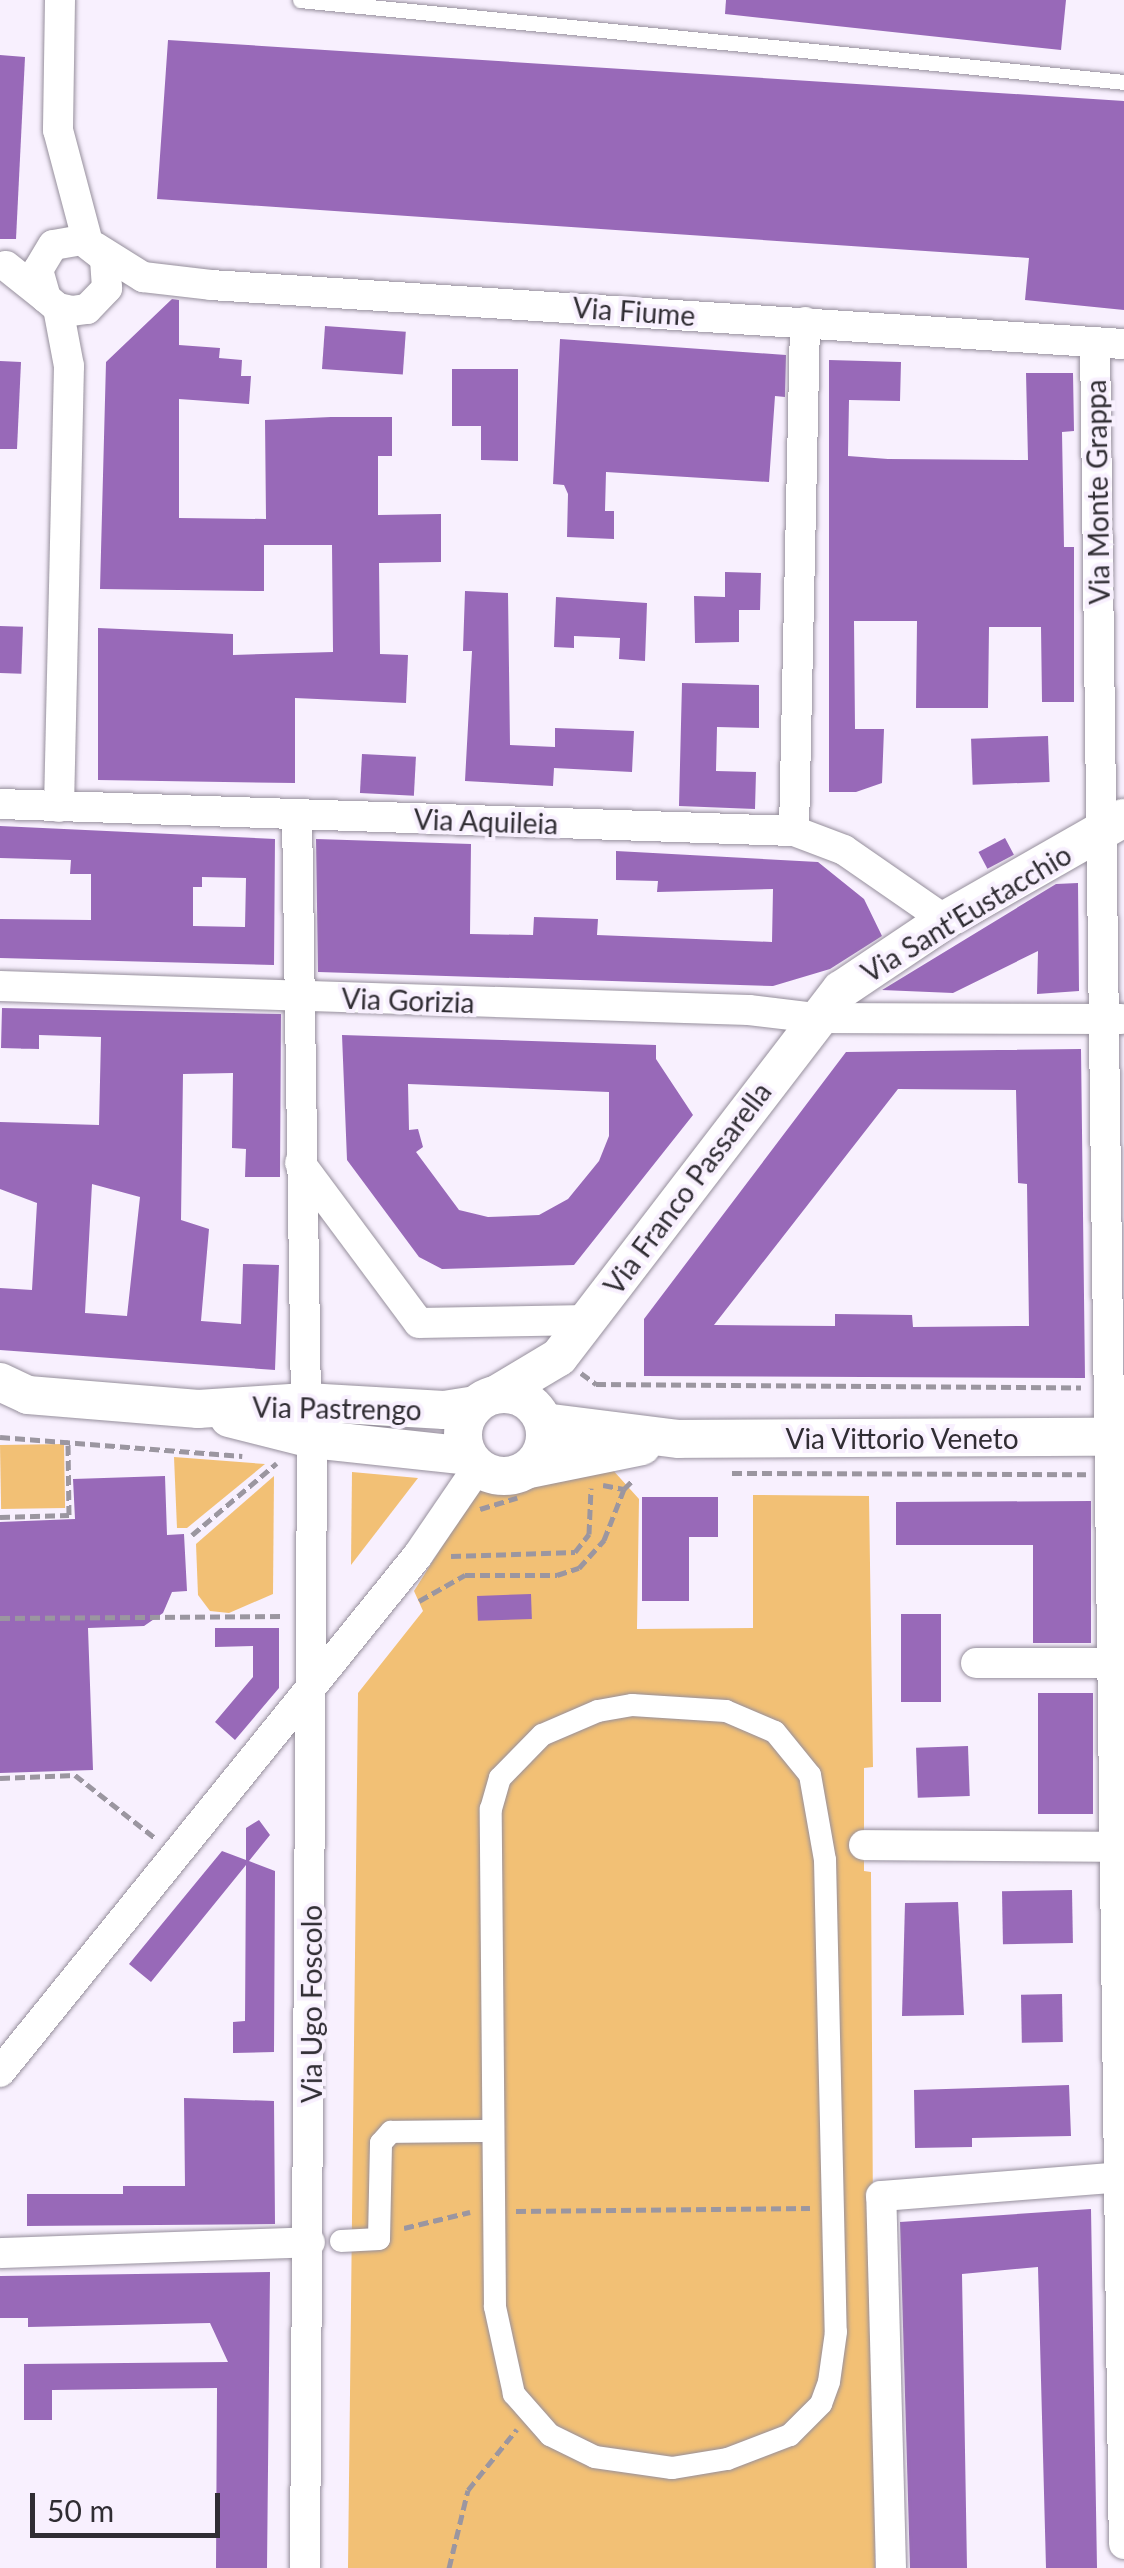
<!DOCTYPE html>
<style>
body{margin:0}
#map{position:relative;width:1124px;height:2568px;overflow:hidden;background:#f8f0fe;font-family:Lato,sans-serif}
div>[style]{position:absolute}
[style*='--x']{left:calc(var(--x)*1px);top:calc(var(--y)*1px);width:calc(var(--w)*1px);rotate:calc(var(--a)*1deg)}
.green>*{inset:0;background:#f2c075;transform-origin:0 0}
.building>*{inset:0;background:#9869b8;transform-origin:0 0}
.path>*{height:5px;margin-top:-2.5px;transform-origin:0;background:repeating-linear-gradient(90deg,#9b96a0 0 10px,transparent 0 15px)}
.roads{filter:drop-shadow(0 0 2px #968f9c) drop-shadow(0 0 2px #968f9c)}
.service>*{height:15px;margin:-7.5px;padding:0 7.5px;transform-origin:7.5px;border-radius:7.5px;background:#fff}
.pedestrian>*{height:22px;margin:-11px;padding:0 11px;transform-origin:11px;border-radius:11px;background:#fff}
.minor>*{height:30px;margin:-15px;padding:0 15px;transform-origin:15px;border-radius:15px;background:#fff}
.tertiary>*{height:38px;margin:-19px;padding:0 19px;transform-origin:19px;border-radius:19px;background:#fff}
.tertiary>.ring{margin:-19px;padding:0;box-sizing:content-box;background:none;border:38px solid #fff;border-radius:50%}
span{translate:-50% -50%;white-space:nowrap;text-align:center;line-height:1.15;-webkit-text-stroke:8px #f8f0fe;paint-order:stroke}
.street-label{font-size:28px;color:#302d33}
.scale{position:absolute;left:30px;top:2493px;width:190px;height:45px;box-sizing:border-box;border:5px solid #302d33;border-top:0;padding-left:12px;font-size:30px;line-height:35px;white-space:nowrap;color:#302d33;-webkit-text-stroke:8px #f8f0fe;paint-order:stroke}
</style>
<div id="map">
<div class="green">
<div style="left:64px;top:1444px;width:64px;height:64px;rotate:89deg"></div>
<div style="clip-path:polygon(174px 1457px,265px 1464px,187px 1528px,177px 1528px)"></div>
<div style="clip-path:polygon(611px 1468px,639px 1499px,637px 1629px,753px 1628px,753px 1495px,869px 1496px,873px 1767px,864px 1768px,864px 1871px,871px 1872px,875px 2568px,348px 2568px,358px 1693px,423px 1611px,414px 1591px,480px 1486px,498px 1493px)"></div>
<div style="clip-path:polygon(352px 1472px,418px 1478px,351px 1565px)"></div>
<div style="clip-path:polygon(274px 1476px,273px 1594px,229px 1613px,210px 1611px,198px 1595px,196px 1544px)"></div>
</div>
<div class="building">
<div style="clip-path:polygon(726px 0,1066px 0,1061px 50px,725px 14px)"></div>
<div style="clip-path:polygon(168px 40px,1124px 101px,1124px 310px,1025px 300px,1029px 258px,157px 199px)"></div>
<div style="clip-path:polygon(0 55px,25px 57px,16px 239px,0 239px)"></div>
<div style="clip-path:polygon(172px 299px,179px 300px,179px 345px,220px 348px,219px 358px,242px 360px,241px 376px,251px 376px,249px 404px,179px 399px,179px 518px,266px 519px,265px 420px,331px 417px,392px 417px,392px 456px,378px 456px,378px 515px,441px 514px,441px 562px,379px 563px,380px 654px,408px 655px,406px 703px,295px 698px,295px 783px,98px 780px,98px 628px,233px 634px,233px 655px,333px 652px,332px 545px,264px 545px,264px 591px,100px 589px,106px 362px)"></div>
<div style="left:325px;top:326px;width:81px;height:43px;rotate:4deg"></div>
<div style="clip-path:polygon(560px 339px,786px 355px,785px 397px,775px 396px,769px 482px,606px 472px,605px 511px,614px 511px,614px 539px,567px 537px,568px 494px,564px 485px,553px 484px)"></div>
<div style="clip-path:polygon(829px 360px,901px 362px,900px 401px,849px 400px,848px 456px,888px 459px,1028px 460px,1026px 373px,1073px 373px,1074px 431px,1062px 432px,1064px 547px,1074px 547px,1074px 702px,1042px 702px,1041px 627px,989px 627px,988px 708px,916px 708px,917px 621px,854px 621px,855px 729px,884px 729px,882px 783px,856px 792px,829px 792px)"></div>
<div style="clip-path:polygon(0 361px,21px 362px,17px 449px,0 449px)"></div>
<div style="clip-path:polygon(452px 369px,518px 369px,518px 461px,481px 460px,481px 426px,452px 426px)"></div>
<div style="clip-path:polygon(725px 572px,761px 573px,760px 610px,739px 610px,739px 642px,695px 643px,694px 596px,725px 597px)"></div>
<div style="clip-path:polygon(465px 591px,508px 593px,510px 745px,555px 747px,555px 728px,634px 731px,632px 772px,554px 768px,553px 786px,465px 781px,472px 651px,463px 651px)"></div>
<div style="clip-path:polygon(556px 597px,647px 603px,645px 661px,619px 659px,620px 638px,574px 636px,574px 648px,554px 647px)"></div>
<div style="left:0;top:626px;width:23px;height:47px;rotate:2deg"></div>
<div style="clip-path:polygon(682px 683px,759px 685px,759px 728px,717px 727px,716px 771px,756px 772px,755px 809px,679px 806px)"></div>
<div style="left:1048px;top:736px;width:46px;height:77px;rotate:88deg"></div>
<div style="left:362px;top:754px;width:54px;height:39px;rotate:3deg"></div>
<div style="clip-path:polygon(evenodd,0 826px,275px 839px,274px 965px,0 958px,0 919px,91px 920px,91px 874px,70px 874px,71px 860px,0 858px,0 826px,202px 877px,246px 878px,245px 927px,193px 926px,193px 887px,202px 887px,202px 877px)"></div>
<div style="left:1005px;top:838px;width:19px;height:30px;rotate:62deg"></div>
<div style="clip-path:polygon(316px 839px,471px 844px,470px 934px,533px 935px,534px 917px,598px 919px,597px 935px,772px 942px,773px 889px,657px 892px,658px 881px,616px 880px,616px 851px,818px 862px,864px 899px,882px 936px,830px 969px,773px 986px,318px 972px)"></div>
<div style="clip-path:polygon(1078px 883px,1079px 991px,1037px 994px,1038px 951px,953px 993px,882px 990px,1056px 884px)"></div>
<div style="clip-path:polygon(evenodd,2px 1008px,281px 1014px,280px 1177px,245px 1177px,246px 1149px,232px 1148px,233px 1073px,183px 1074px,181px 1220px,209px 1229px,201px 1321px,241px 1324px,243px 1264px,279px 1265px,275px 1370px,0 1350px,0 1288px,32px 1290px,37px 1203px,0 1189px,0 1122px,99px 1125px,101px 1037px,39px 1035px,39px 1049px,1px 1048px,2px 1008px,92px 1184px,140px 1197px,127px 1316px,85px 1313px,92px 1184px)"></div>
<div style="clip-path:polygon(evenodd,342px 1035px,656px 1045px,656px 1059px,693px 1115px,574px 1265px,442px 1269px,419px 1257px,347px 1160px,342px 1035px,408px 1084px,609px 1092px,609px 1136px,599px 1161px,568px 1199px,539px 1215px,488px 1217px,459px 1210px,416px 1152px,423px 1147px,418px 1129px,409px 1130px,408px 1084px)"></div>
<div style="clip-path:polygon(evenodd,1081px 1049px,1085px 1378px,644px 1376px,644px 1319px,846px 1052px,1081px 1049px,898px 1089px,1016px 1090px,1018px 1183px,1027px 1184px,1029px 1326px,913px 1327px,912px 1315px,835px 1314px,835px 1326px,714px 1325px,898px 1089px)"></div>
<div style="clip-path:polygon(165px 1476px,167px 1535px,184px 1534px,187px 1591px,172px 1592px,163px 1613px,144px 1626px,88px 1628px,93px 1770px,0 1773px,0 1522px,75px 1519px,73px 1479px)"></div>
<div style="clip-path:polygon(642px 1497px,718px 1497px,718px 1537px,689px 1537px,689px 1601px,642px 1601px)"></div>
<div style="clip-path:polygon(1091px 1501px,1091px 1643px,1033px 1643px,1033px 1545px,896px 1545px,896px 1502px)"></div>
<div style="left:531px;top:1594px;width:25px;height:54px;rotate:88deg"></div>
<div style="left:901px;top:1614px;width:40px;height:88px"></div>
<div style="clip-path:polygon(215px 1628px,279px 1628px,279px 1688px,235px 1740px,215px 1722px,253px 1677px,253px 1646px,215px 1647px)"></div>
<div style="left:1093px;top:1693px;width:121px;height:55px;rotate:90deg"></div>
<div style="left:968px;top:1746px;width:50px;height:52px;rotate:88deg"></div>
<div style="clip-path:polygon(259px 1820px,270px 1835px,249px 1861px,275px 1871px,274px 2052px,233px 2053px,233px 2022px,245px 2021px,246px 1865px,151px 1982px,129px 1964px,222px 1851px,246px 1860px,246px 1828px)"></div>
<div style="left:1072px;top:1890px;width:53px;height:70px;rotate:89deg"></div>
<div style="clip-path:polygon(958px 1902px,964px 2015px,902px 2016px,905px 1903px)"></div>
<div style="left:1062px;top:1994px;width:48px;height:41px;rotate:89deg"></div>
<div style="clip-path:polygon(1069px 2085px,1071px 2136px,972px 2138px,972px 2147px,915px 2148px,914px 2090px)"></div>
<div style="clip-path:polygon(184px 2098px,274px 2101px,275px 2224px,27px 2226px,27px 2194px,123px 2194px,123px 2186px,185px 2186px)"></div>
<div style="clip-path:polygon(1091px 2209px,1097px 2568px,1046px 2568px,1038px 2267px,962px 2274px,967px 2568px,910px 2568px,900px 2222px)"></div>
<div style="clip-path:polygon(270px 2272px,267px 2568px,216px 2568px,217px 2388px,52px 2390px,52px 2420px,24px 2420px,24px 2364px,228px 2362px,210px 2323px,28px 2327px,28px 2318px,0 2318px,0 2276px)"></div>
</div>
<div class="path">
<div style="--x:581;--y:1373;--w:19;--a:36"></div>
<div style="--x:596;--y:1384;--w:485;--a:0.4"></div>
<div style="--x:0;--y:1437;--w:243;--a:4.5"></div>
<div style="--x:732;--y:1473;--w:354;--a:0.2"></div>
<div style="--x:603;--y:1485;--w:21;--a:11"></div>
<div style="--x:624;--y:1489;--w:13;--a:-45"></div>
<div style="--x:480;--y:1509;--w:39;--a:-17"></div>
<div style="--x:0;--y:1517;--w:69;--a:-1.7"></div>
<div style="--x:69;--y:1515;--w:75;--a:-90.8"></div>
<div style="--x:192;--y:1535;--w:111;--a:-40.3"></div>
<div style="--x:451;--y:1556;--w:124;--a:-1.8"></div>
<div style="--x:575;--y:1552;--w:23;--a:-52"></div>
<div style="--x:589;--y:1534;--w:46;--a:-87.5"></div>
<div style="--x:419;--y:1601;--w:53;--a:-29.5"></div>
<div style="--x:465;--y:1575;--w:92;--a:0"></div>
<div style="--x:557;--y:1575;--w:23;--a:-18"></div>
<div style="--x:579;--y:1568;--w:38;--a:-48"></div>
<div style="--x:604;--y:1540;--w:55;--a:-68.6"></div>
<div style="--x:0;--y:1618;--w:282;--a:-0.4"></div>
<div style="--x:0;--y:1778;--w:75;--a:-2.3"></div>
<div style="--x:75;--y:1775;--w:102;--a:38.2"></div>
<div style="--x:516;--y:2211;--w:294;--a:-0.6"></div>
<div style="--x:404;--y:2228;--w:68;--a:-13.6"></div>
<div style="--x:449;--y:2568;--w:80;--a:-76.3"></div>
<div style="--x:468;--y:2490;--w:78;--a:-51.2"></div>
</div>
<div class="roads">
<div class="service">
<div style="--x:300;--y:0;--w:828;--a:5.68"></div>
</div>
<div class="pedestrian">
<div style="--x:632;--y:1705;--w:94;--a:3.7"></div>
<div style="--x:726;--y:1711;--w:53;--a:23.2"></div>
<div style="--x:775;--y:1732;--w:55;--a:50.9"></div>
<div style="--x:810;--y:1775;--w:86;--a:80"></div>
<div style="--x:825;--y:1860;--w:472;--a:88.7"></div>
<div style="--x:836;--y:2332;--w:50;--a:98"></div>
<div style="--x:829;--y:2382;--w:23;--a:110"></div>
<div style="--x:821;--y:2404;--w:44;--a:135"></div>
<div style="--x:790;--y:2435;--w:67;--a:159.1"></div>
<div style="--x:727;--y:2459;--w:56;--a:170.7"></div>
<div style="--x:672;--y:2468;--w:78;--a:-171.9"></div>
<div style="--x:595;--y:2457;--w:50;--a:-153.9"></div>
<div style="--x:550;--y:2435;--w:55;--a:-131.3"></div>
<div style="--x:514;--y:2394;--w:89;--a:-102.3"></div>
<div style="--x:495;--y:2307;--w:498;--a:-90.5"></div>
<div style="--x:491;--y:1809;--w:32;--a:-74"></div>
<div style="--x:500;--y:1778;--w:60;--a:-45.7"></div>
<div style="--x:542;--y:1735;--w:61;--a:-23.2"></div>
<div style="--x:598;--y:1711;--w:35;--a:-10"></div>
<div style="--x:341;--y:2241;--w:38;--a:-3"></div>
<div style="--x:379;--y:2239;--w:96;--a:-88.8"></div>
<div style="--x:381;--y:2143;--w:15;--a:-48"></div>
<div style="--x:391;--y:2132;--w:102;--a:-0.6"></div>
</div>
<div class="minor">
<div style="--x:60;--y:0;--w:130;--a:90.9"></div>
<div style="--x:58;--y:130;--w:117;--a:75.1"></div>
<div style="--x:95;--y:247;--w:57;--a:32"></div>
<div style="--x:143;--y:277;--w:68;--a:6.7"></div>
<div style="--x:211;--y:285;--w:915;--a:3.7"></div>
<div style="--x:6;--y:266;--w:51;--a:38.7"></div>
<div style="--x:46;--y:298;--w:16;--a:40"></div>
<div style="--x:58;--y:308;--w:14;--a:12"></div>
<div style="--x:72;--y:311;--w:15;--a:-8"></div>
<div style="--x:87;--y:309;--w:29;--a:-46"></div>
<div style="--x:107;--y:288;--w:30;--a:-94"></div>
<div style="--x:105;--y:258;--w:29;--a:-142"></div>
<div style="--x:82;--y:240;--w:29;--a:170"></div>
<div style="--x:53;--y:245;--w:29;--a:121"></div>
<div style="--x:38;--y:270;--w:29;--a:74"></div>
<div style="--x:58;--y:308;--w:59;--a:79.3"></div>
<div style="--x:69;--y:366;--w:441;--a:91.3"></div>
<div style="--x:1095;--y:342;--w:2202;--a:89.25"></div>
<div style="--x:0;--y:804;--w:794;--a:1.95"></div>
<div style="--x:794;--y:831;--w:53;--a:20.8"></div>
<div style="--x:844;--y:850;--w:123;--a:34.7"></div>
<div style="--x:297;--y:815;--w:587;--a:89.12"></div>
<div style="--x:794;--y:831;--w:509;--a:-88.76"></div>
<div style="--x:0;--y:986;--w:749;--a:1.84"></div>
<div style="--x:749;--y:1010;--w:66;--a:6.9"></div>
<div style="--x:815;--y:1018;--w:306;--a:0.2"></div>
<div style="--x:300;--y:1163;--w:199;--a:53.4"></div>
<div style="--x:419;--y:1323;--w:168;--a:-1"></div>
<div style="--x:976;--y:1663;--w:137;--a:0"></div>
<div style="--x:864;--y:1845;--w:260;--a:0.4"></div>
<div style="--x:0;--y:2072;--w:665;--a:-51.04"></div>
<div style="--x:418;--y:1555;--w:107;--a:-55.7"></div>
<div style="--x:0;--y:2253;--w:310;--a:-2"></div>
<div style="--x:305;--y:2568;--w:1129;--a:-89.64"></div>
<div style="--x:891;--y:2568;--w:372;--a:-91.5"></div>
<div style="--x:881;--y:2196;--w:244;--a:-4.5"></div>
</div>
<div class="tertiary">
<div style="--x:0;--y:1382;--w:31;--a:25"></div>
<div style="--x:28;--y:1395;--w:171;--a:4.7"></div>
<div style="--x:198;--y:1409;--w:108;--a:-3.7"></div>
<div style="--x:306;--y:1402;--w:138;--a:3.3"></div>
<div style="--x:444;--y:1410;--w:32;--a:-9"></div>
<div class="ring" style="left:463px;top:1394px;width:44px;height:44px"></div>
<div style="--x:497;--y:1394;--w:72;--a:-30.8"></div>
<div style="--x:559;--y:1357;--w:463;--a:-52.5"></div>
<div style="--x:841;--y:990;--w:125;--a:-33.9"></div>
<div style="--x:945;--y:920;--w:206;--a:-29.7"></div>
<div style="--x:229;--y:1418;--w:86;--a:14.2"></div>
<div style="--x:312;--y:1439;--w:157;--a:6.2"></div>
<div style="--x:544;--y:1422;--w:136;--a:7.2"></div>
<div style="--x:679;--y:1439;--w:445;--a:-0.3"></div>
<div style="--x:529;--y:1469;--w:115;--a:-11.5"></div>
</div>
</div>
<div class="street-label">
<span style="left:634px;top:311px;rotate:4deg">Via Fiume</span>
<span style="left:1097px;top:492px;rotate:-91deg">Via Monte Grappa</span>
<span style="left:486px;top:821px;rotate:2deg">Via Aquileia</span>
<span style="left:966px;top:913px;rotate:-31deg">Via Sant'Eustacchio</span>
<span style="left:408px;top:1000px;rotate:2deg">Via Gorizia</span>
<span style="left:687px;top:1188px;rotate:-53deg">Via Franco Passarella</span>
<span style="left:337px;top:1408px;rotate:1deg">Via Pastrengo</span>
<span style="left:902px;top:1438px">Via Vittorio Veneto</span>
<span style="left:311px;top:2004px;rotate:-90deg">Via Ugo Foscolo</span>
</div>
<div class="scale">50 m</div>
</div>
